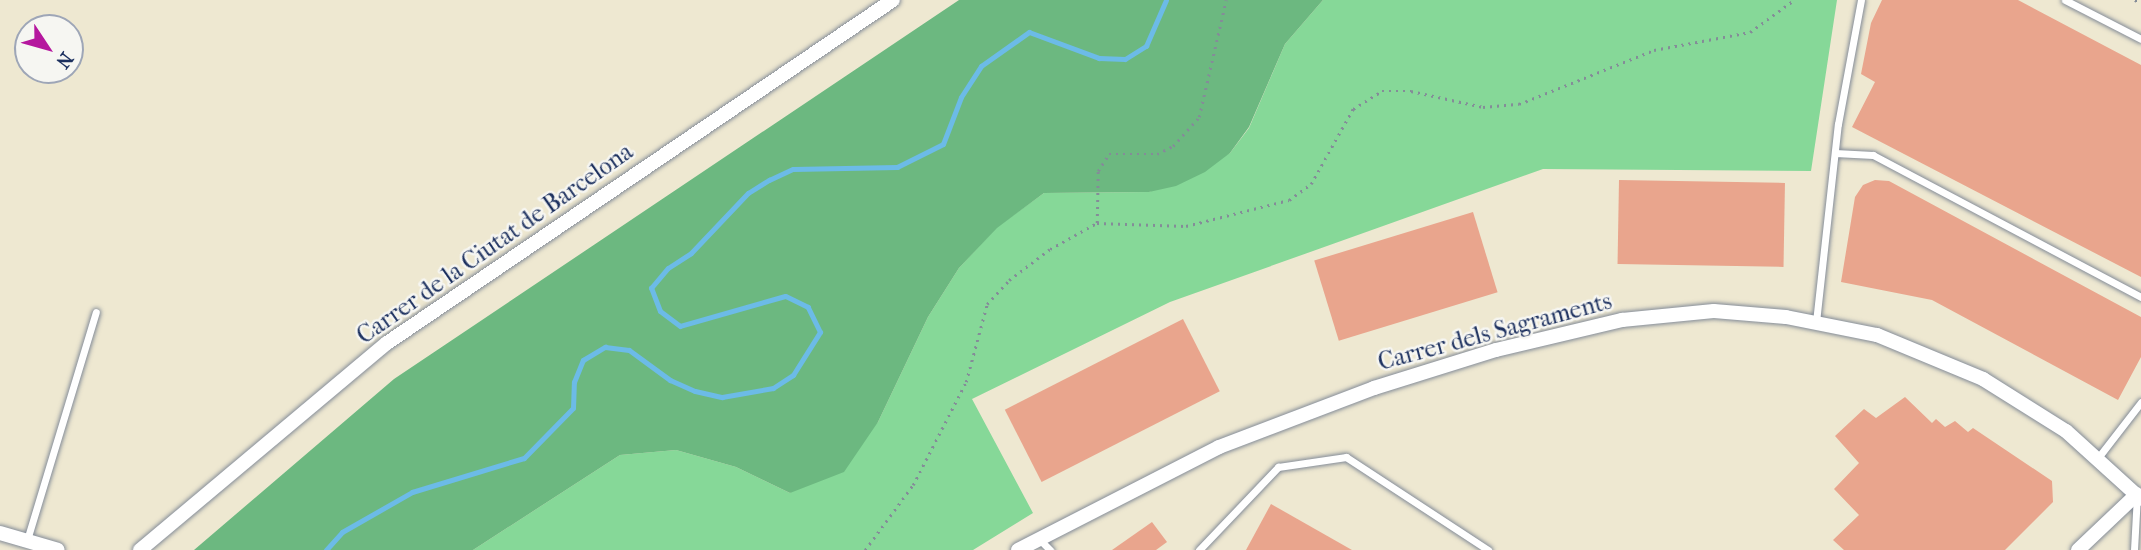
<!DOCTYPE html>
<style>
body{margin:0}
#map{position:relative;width:2141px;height:550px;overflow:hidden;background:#eee8d1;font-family:"IM FELL French Canon",serif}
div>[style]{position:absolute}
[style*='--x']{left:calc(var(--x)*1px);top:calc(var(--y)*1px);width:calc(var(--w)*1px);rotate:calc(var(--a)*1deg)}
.green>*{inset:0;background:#86d898}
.forest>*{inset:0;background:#6cb880}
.stream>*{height:5px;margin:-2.5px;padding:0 2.5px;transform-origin:2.5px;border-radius:2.5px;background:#6cbbe7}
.building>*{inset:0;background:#e9a58d;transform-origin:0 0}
.path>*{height:2.5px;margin-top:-1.25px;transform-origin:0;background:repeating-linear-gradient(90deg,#848c98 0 2px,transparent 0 7px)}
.roads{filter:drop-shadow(0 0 2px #848c98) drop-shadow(0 0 2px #848c98)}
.lane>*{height:7px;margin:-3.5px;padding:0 3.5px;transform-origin:3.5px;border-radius:3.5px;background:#fff}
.street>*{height:14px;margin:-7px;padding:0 7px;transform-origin:7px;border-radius:7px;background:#fff}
span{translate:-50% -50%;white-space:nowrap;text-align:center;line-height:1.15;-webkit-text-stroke:5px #f6f6f2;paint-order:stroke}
.street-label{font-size:24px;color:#1b2f5e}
.north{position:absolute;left:14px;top:14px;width:70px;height:70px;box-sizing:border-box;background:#f6f6f2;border:2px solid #9ea6b7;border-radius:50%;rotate:126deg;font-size:19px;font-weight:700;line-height:28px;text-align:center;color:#1b2f5e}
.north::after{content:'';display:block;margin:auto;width:24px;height:32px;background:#b5179e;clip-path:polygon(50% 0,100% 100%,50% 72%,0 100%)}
</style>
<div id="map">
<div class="green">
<div style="clip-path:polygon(1323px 0,1837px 0,1811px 171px,1543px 169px,1170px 302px,972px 399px,1033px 513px,973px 550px,473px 550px,620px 455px,676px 450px,736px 467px,790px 493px,878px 422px,928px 317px,959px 268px,997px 227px,1044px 193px,1149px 192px,1230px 153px,1249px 128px,1285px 44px)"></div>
</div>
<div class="forest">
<div style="clip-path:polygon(959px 0,1323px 0,1285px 44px,1249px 127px,1230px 153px,1205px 172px,1176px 186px,1149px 192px,1044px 193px,997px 228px,959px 268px,928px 317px,878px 422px,844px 472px,790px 493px,736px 467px,676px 450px,620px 455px,473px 550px,194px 550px,394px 379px)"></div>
</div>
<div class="stream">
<div style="--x:326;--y:550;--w:24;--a:-48"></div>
<div style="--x:342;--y:532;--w:81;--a:-29.7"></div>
<div style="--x:412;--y:492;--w:117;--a:-16.9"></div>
<div style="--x:524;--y:458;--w:70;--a:-45.6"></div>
<div style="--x:573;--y:408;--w:26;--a:-88"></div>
<div style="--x:574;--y:382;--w:24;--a:-68"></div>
<div style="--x:583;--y:360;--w:26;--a:-31"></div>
<div style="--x:605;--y:347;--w:24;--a:7"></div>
<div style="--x:629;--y:350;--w:51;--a:36.2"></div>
<div style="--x:670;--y:380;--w:27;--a:24"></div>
<div style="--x:695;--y:391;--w:28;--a:13"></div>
<div style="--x:722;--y:397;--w:52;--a:-10"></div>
<div style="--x:773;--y:388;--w:24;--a:-33"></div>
<div style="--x:793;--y:375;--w:51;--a:-57.9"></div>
<div style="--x:820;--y:332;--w:28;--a:-116"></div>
<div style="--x:808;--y:307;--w:25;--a:-154"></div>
<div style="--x:785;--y:296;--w:109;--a:164.1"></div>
<div style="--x:680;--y:326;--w:25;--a:-143"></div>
<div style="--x:660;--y:311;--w:25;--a:-111"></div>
<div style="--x:651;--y:288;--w:26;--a:-50"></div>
<div style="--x:668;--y:268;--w:27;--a:-33"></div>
<div style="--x:691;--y:253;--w:83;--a:-46.5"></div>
<div style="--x:748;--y:193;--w:25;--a:-32"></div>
<div style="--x:769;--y:180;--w:26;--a:-25"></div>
<div style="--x:793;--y:169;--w:104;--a:-1.1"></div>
<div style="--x:897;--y:167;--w:51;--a:-26.6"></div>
<div style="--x:943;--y:144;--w:50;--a:-69"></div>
<div style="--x:961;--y:97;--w:37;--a:-57"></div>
<div style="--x:981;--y:66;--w:59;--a:-35.3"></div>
<div style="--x:1029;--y:32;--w:75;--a:20.4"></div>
<div style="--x:1099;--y:58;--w:26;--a:2"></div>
<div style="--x:1125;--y:59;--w:25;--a:-32"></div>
<div style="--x:1146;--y:46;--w:50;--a:-66.5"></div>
</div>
<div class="building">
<div style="clip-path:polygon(1882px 0,2018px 0,2141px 65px,2141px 277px,1852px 127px,1875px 82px,1861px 74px,1871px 23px)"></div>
<div style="left:1619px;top:180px;width:166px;height:84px;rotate:1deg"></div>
<div style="clip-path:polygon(1875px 180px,1889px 181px,2141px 317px,2141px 357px,2118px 400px,1932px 300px,1841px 282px,1855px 197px,1863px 185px)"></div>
<div style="left:1473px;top:212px;width:84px;height:166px;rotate:73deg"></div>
<div style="left:1183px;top:319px;width:81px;height:200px;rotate:63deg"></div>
<div style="clip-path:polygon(1905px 397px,1932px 423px,1936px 419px,1945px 427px,1955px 421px,1968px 432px,1973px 428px,2052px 481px,2053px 502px,2005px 550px,1844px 550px,1833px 540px,1859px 515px,1834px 489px,1859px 463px,1835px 436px,1864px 409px,1876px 418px)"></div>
<div style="clip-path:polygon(1271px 504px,1352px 550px,1246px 550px)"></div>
<div style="clip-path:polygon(1152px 522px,1167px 542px,1156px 550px,1112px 550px)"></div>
</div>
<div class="path">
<div style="--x:2135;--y:0;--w:7;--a:27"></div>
<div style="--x:1097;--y:223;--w:52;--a:-88.9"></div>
<div style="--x:1098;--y:171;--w:20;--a:-57"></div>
<div style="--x:1109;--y:154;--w:48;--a:0"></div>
<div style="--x:1157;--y:154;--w:18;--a:-27"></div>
<div style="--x:1173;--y:146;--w:39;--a:-48"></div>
<div style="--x:1199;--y:117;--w:120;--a:-77"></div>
<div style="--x:865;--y:550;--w:81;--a:-53.6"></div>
<div style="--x:913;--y:485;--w:116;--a:-62.8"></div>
<div style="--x:966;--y:382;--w:81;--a:-74.9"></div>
<div style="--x:987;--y:304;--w:33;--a:-47"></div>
<div style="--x:1009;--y:280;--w:51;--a:-37.1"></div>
<div style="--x:1050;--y:249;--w:54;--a:-29"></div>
<div style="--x:1097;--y:223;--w:89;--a:1.9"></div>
<div style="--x:1186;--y:226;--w:106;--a:-14.2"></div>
<div style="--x:1289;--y:200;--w:27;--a:-36"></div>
<div style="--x:1311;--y:184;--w:86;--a:-60.8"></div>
<div style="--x:1353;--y:109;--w:34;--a:-32"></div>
<div style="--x:1382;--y:91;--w:29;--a:0"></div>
<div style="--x:1411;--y:91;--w:74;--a:12.5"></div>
<div style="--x:1483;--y:107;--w:36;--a:-5"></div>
<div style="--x:1519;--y:104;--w:145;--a:-21.8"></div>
<div style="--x:1654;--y:50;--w:98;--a:-10.6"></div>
<div style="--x:1750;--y:32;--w:54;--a:-36"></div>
</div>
<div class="roads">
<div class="lane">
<div style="--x:2065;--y:0;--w:85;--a:27.2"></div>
<div style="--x:1835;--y:153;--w:38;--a:3"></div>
<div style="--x:1873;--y:155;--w:303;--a:27.9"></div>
<div style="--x:1816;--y:322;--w:199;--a:-83.7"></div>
<div style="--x:1838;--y:124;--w:126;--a:-79.5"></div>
<div style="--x:2097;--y:459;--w:72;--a:-52.3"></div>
<div style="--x:1039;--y:539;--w:16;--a:45"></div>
<div style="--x:27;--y:540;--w:238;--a:-73.2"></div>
<div style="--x:1199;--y:550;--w:115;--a:-46.4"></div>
<div style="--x:1278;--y:467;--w:69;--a:-8.4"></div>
<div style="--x:1346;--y:457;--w:170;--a:33.2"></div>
<div style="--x:2134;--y:550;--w:55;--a:-86.9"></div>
</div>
<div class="street">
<div style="--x:0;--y:533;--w:60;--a:16.3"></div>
<div style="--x:140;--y:550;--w:322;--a:-40"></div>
<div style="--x:387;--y:343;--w:611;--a:-34.13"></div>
<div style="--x:1018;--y:550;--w:226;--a:-27.1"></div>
<div style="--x:1219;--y:447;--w:166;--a:-20.8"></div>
<div style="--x:1374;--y:388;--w:128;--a:-17.3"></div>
<div style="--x:1496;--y:350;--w:130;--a:-13.4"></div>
<div style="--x:1622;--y:320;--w:92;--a:-5.6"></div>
<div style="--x:1714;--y:311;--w:72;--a:4.8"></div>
<div style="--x:1786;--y:317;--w:93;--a:11.2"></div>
<div style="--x:1877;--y:335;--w:115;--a:22.5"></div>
<div style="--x:1983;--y:379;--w:98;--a:32.1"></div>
<div style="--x:2066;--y:431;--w:101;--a:42.2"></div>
<div style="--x:2078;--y:550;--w:81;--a:-43.5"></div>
</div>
</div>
<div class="street-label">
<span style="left:495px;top:244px;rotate:-35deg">Carrer de la Ciutat de Barcelona</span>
<span style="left:1495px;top:332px;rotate:-15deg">Carrer dels Sagraments</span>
</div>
<div class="north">N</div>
</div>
